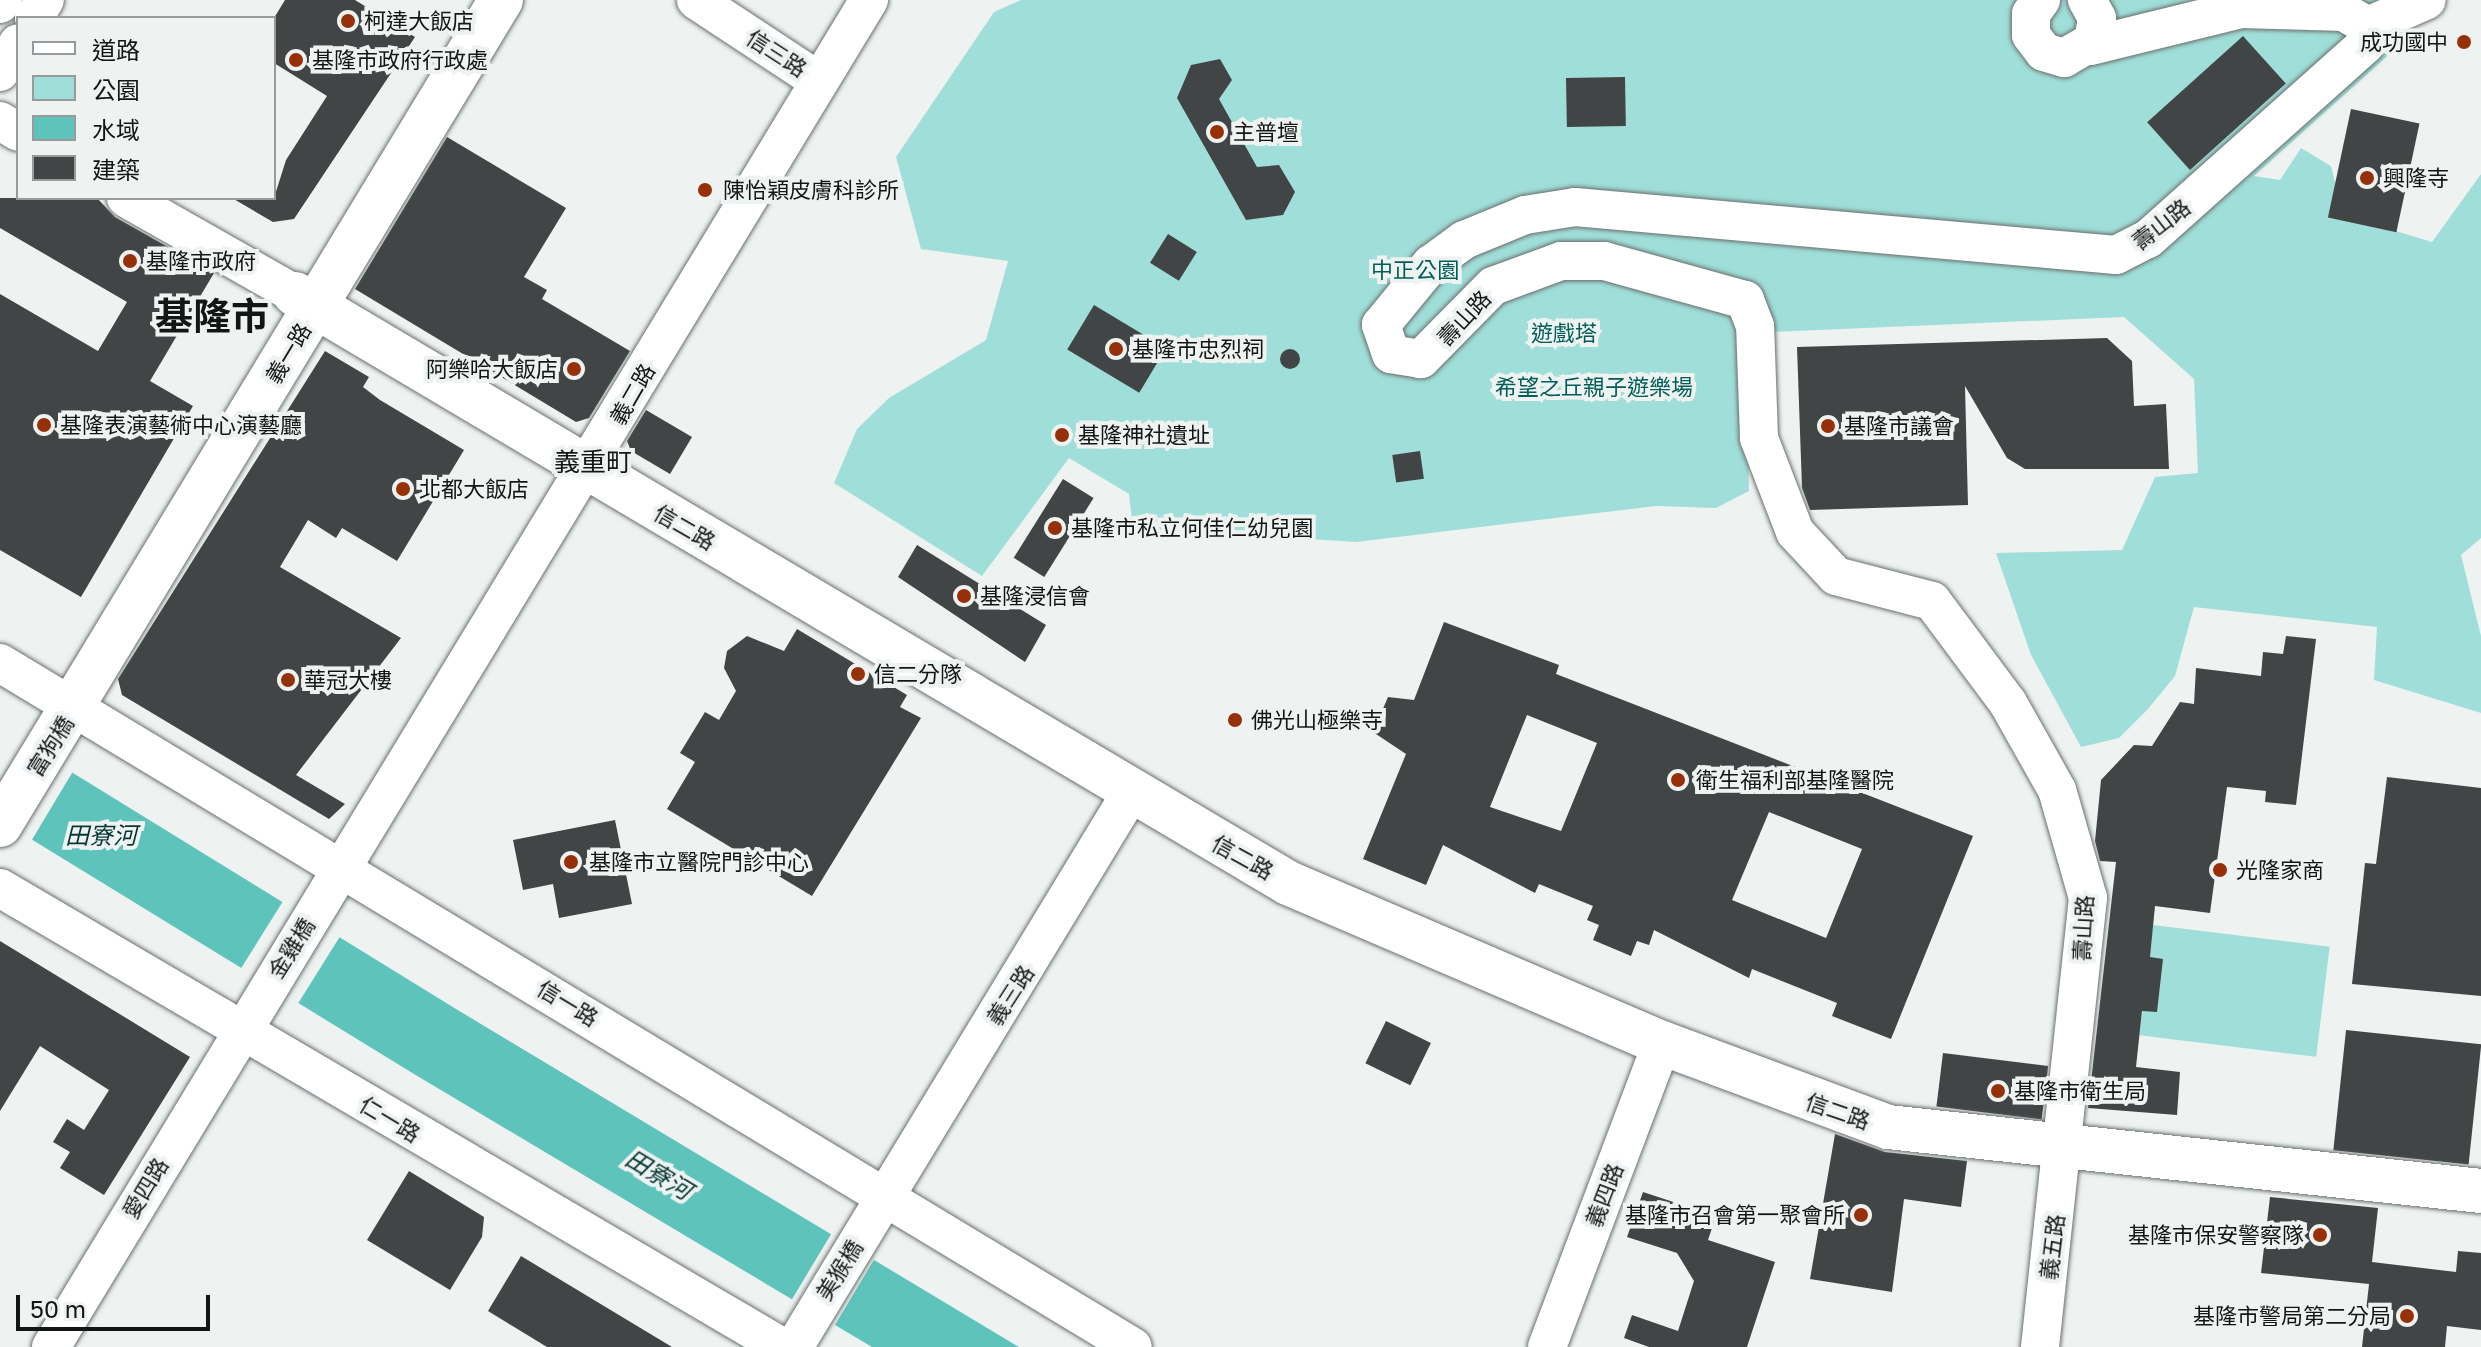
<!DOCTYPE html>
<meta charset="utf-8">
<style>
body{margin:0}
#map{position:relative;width:2481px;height:1347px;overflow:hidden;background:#eef3f2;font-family:"Golos Text","Noto Sans TC",sans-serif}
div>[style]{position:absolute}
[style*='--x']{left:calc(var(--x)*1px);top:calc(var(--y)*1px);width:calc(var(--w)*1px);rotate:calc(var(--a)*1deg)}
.green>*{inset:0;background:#a0dfd9;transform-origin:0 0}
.water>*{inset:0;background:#5ec4bb}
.pier>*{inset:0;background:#eef3f2;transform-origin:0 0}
.building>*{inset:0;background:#414545;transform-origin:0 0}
.round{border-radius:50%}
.roads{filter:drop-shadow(0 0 2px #6b6f6f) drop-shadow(0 0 2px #6b6f6f)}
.minor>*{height:38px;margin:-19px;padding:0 19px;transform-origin:19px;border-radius:19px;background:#fff}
.major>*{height:44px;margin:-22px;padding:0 22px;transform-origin:22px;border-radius:22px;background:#fff}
.dots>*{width:22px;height:22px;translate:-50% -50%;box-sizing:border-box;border:4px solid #eef3f2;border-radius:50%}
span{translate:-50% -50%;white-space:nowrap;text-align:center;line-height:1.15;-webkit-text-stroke:8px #eef3f2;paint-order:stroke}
.poi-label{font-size:22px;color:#141616}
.left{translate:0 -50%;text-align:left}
.right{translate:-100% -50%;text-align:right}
.street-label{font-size:22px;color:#141616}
.park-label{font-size:22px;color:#005e58}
.water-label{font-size:24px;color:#043734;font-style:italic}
.quarter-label{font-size:26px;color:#141616}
.town-label{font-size:38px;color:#141616;font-weight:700}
.legend{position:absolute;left:16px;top:16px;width:260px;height:184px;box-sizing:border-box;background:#eef3f2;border:2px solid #979b9a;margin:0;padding:10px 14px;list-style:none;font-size:24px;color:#141616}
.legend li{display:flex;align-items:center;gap:16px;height:40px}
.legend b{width:40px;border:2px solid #979b9a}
.scale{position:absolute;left:16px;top:1295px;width:194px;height:36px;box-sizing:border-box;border:4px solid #141616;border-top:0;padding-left:10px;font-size:24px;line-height:28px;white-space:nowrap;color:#141616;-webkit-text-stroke:6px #eef3f2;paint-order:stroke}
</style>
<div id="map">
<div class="green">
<div style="clip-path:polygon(1021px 0,2399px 0,2387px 6px,2393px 51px,2254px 176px,2280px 180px,2301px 148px,2331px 166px,2343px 215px,2432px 242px,2481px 174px,2481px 538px,2461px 555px,2481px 636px,2481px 713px,2374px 680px,2377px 627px,2194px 607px,2175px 676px,2148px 709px,2119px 738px,2081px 747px,2031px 655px,1996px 553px,2122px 550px,2155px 477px,2198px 473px,2194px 379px,2124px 317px,1746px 333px,1749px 491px,1716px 508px,1656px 506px,1356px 542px,1133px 528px,1129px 494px,1069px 458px,982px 576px,834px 483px,857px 429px,889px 398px,986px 340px,1008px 261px,921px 249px,896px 157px,994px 12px)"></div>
<div style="left:2153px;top:925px;width:178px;height:111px;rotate:7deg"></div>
</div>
<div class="water">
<div style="clip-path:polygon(0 728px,456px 1009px,1019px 1347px,872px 1347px,414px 1074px,0 820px)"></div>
</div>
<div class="pier">
<div style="clip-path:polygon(0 724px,75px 768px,30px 843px,0 825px)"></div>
<div style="left:285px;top:898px;width:67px;height:85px;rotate:32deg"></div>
<div style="left:833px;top:1231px;width:50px;height:83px;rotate:31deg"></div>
</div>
<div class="building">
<div style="clip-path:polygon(285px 0,355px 0,415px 37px,294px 219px,273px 222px,232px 198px,274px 198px,286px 160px,327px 96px,274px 63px,274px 18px)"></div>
<div style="left:2243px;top:36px;width:64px;height:129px;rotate:48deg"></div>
<div style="clip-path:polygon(1220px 59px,1232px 80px,1219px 99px,1257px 167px,1279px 165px,1295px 192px,1283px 215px,1246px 220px,1177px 98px,1191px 65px)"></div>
<div style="left:1625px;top:77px;width:49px;height:59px;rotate:89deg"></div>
<div style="left:2351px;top:109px;width:70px;height:111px;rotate:12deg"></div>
<div style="clip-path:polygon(447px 137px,566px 208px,524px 277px,547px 290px,542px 299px,630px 351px,589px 418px,576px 422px,355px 289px)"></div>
<div style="clip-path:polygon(0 198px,97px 198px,115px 217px,214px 273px,150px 381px,193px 406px,81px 597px,0 550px,0 294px,98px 351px,127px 302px,0 228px)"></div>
<div style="left:1168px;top:234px;width:34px;height:34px;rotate:32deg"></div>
<div style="left:1094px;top:305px;width:84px;height:52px;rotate:31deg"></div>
<div style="clip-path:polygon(2107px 338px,2132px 361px,2134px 406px,2166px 404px,2169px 469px,2025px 469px,2007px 458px,1965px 386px,1968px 505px,1810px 510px,1802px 488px,1797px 347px)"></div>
<div class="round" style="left:1280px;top:349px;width:20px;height:20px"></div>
<div style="clip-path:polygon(325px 351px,369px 377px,363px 387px,380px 400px,464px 450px,397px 561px,342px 528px,336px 538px,308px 520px,280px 567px,401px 638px,296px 775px,345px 804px,329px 819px,122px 695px,118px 679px)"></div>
<div style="clip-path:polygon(646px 410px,692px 437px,670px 474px,631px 451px,627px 441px)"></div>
<div style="left:1420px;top:451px;width:28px;height:28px;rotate:82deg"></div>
<div style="left:1063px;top:479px;width:36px;height:93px;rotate:32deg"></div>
<div style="clip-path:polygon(917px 545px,1046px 625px,1025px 662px,898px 577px)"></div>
<div style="clip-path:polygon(evenodd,1444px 622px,1559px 665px,1556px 674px,1973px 836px,1891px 1039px,1832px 1016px,1837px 1003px,1752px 969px,1749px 978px,1654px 930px,1649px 945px,1637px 941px,1631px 956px,1593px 940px,1599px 925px,1587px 920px,1593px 906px,1539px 884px,1535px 893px,1443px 845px,1426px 885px,1363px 859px,1406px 754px,1373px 732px,1388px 697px,1414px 700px,1444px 622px,1527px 715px,1597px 743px,1561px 831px,1490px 807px,1527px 715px,1444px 622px,1769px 812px,1862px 849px,1826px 938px,1732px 900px,1769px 812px)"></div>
<div style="clip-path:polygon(797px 629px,907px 695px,900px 707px,921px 718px,812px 896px,667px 809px,695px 762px,680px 753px,705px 712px,719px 720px,736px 691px,724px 668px,727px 651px,747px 636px,784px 651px)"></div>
<div style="clip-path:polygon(2286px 636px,2316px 639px,2296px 805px,2265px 802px,2266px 791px,2227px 787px,2210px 913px,2155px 906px,2150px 957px,2163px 959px,2157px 1012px,2142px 1011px,2136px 1067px,2180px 1072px,2177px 1115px,2088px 1108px,2116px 862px,2100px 861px,2095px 841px,2101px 780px,2134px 745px,2152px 746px,2180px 702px,2194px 704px,2196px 668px,2261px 676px,2263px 652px,2283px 654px)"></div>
<div style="clip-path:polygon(2387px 777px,2481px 788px,2481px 996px,2352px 984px,2365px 863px,2376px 864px)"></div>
<div style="clip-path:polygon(615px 820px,632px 904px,559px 918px,553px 884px,523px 890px,513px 840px)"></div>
<div style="clip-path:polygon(0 941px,190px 1057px,104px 1195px,60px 1168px,70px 1152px,53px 1142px,67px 1119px,84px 1130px,109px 1090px,40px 1046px,0 1111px)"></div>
<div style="left:1386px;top:1021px;width:50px;height:47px;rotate:26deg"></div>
<div style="left:2346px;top:1030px;width:136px;height:121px;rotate:6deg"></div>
<div style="left:1943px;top:1053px;width:106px;height:54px;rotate:7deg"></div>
<div style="clip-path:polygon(1835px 1134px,1885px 1152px,1967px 1161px,1961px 1207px,1904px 1199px,1892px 1292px,1810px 1279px)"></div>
<div style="clip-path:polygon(409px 1171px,484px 1217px,482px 1237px,450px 1290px,367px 1240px)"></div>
<div style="clip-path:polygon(1643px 1192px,1716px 1216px,1708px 1240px,1775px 1262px,1747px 1347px,1649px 1347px,1624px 1338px,1632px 1315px,1678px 1331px,1694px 1281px,1677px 1253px,1627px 1237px)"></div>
<div style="clip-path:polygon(2270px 1197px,2378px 1208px,2372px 1262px,2456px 1272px,2458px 1251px,2481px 1253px,2481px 1330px,2447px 1326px,2445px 1347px,2362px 1347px,2369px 1284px,2261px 1273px)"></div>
<div style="clip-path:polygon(521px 1256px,672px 1347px,547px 1347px,488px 1311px)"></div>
</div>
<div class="roads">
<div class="minor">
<div style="--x:696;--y:0;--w:147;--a:33.4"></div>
<div style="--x:2041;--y:0;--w:17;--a:126"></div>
<div style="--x:2031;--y:14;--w:21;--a:90"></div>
<div style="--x:2031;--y:35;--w:21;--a:53"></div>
<div style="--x:2044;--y:52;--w:21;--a:17"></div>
<div style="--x:2064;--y:58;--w:34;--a:-30"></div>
<div style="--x:2093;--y:41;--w:23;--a:-80"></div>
<div style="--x:2097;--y:18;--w:21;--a:-119"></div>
<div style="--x:0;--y:4;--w:5;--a:-53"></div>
<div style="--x:34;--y:18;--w:21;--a:-59"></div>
<div style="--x:2368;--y:26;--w:64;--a:-23.8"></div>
<div style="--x:0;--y:72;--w:34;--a:-58"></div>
<div style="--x:0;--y:121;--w:21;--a:31"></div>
<div style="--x:126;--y:198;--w:194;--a:29.6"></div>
<div style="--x:0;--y:663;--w:1323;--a:31.12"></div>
<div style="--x:0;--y:888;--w:907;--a:30.41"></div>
<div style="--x:51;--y:1347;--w:1576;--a:-58.73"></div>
<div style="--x:794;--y:1347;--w:647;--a:-58.72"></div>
<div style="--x:1547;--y:1347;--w:325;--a:-69.3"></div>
<div style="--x:2040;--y:1347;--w:452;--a:-83.9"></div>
<div style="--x:2088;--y:898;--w:112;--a:-106"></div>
<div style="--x:2057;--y:790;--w:100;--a:-119.4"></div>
<div style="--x:2008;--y:703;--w:127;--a:-126.7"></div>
<div style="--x:1932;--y:601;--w:99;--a:-165.4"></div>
<div style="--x:1836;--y:576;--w:60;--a:-133"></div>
<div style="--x:1795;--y:532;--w:101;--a:-111"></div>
<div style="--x:1759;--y:438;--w:112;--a:-92"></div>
<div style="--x:1755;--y:326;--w:28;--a:-111"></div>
<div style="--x:1745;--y:300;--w:146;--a:-164.5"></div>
<div style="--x:1604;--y:261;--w:43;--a:180"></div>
<div style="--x:1561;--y:261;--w:72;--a:159.8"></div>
<div style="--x:1493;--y:286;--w:103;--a:134.6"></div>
<div style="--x:1421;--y:359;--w:30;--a:-171"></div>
<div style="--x:1391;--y:354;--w:31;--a:-109"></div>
<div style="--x:1381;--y:325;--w:79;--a:-50.7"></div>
<div style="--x:1431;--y:264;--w:41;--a:-36"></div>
<div style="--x:1464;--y:240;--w:66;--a:-22.3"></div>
<div style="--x:1525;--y:215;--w:51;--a:-9.1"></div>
<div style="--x:1575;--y:207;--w:543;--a:5.07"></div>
<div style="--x:2116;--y:255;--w:36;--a:-27"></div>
<div style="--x:2148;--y:239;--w:291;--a:-41.8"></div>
<div style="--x:2365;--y:45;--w:19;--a:-81"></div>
<div style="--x:2368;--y:26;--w:28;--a:-150"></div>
<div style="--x:2344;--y:12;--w:103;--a:-178.3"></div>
<div style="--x:2241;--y:9;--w:155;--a:166.2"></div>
</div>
<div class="major">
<div style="--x:295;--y:294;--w:1155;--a:30.67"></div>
<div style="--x:1288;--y:883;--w:407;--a:23.2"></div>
<div style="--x:1662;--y:1043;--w:241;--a:20.4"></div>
<div style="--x:1888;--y:1127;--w:596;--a:6.16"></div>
<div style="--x:0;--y:825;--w:965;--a:-58.73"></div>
</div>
</div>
<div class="dots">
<div style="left:348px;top:21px;background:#963009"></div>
<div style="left:2464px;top:42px;background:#963009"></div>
<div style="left:296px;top:60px;background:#963009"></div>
<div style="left:1217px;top:132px;background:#963009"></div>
<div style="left:2367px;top:178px;background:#963009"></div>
<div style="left:705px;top:190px;background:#963009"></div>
<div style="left:130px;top:261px;background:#963009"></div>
<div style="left:1116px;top:349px;background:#963009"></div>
<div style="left:574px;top:369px;background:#963009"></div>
<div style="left:44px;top:425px;background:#963009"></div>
<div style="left:1828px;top:426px;background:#963009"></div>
<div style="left:1062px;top:435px;background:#963009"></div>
<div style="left:403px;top:489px;background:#963009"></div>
<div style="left:1055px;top:528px;background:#963009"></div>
<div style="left:964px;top:596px;background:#963009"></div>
<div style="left:858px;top:674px;background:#963009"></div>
<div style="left:288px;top:680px;background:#963009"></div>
<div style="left:1235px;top:720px;background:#963009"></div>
<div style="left:1678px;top:780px;background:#963009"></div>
<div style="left:571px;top:862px;background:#963009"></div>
<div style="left:2220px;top:870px;background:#963009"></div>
<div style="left:1998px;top:1091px;background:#963009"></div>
<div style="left:1861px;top:1215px;background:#963009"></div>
<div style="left:2320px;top:1235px;background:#963009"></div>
<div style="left:2407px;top:1316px;background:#963009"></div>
</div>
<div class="poi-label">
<span class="left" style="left:364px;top:21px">柯達大飯店</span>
<span class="right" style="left:2448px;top:42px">成功國中</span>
<span class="left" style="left:312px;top:60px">基隆市政府行政處</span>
<span class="left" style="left:1233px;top:132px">主普壇</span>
<span class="left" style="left:2383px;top:178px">興隆寺</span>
<span class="left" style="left:723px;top:190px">陳怡穎皮膚科診所</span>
<span class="left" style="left:146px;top:261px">基隆市政府</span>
<span class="left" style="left:1132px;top:349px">基隆市忠烈祠</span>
<span class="right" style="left:558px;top:369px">阿樂哈大飯店</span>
<span class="left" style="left:60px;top:425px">基隆表演藝術中心演藝廳</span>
<span class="left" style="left:1844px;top:426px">基隆市議會</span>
<span class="left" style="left:1078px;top:435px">基隆神社遺址</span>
<span class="left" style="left:419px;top:489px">北都大飯店</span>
<span class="left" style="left:1071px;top:528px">基隆市私立何佳仁幼兒園</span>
<span class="left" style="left:980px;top:596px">基隆浸信會</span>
<span class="left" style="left:874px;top:674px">信二分隊</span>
<span class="left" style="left:304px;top:680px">華冠大樓</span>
<span class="left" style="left:1251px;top:720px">佛光山極樂寺</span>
<span class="left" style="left:1696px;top:780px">衛生福利部基隆醫院</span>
<span class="left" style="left:589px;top:862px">基隆市立醫院門診中心</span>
<span class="left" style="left:2236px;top:870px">光隆家商</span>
<span class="left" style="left:2014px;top:1091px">基隆市衛生局</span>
<span class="right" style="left:1845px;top:1215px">基隆市召會第一聚會所</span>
<span class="right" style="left:2304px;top:1235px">基隆市保安警察隊</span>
<span class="right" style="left:2391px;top:1316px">基隆市警局第二分局</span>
</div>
<div class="street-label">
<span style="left:777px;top:53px;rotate:33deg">信三路</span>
<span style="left:2161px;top:224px;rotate:-38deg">壽山路</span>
<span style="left:1464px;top:318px;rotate:-47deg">壽山路</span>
<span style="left:288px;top:353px;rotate:-59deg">義一路</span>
<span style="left:632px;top:394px;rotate:-60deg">義二路</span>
<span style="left:685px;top:527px;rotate:30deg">信二路</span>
<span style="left:50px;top:746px;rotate:-58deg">富狗橋</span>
<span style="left:1243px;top:857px;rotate:29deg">信二路</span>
<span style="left:2083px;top:928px;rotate:-87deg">壽山路</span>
<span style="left:291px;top:948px;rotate:-58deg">金雞橋</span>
<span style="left:1010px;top:995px;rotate:-57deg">義三路</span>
<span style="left:568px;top:1003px;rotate:31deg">信一路</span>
<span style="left:1838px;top:1111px;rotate:19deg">信二路</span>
<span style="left:390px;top:1119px;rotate:31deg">仁一路</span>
<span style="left:145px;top:1188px;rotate:-59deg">愛四路</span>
<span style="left:1604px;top:1195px;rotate:-69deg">義四路</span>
<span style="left:2052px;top:1247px;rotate:-83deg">義五路</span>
<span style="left:839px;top:1270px;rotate:-58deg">美猴橋</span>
</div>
<div class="park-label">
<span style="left:1415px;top:270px">中正公園</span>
<span style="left:1564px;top:333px">遊戲塔</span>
<span style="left:1594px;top:387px">希望之丘親子遊樂場</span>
</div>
<div class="water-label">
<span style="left:101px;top:835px">田寮河</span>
<span style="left:659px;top:1174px;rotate:31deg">田寮河</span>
</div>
<div class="quarter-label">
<span style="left:593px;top:462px">義重町</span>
</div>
<div class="town-label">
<span style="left:212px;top:316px">基隆市</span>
</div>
<ul class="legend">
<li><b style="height:10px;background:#fff"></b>道路</li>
<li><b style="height:22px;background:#a0dfd9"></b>公園</li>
<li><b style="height:22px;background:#5ec4bb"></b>水域</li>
<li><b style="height:22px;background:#414545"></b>建築</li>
</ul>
<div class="scale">50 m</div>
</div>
